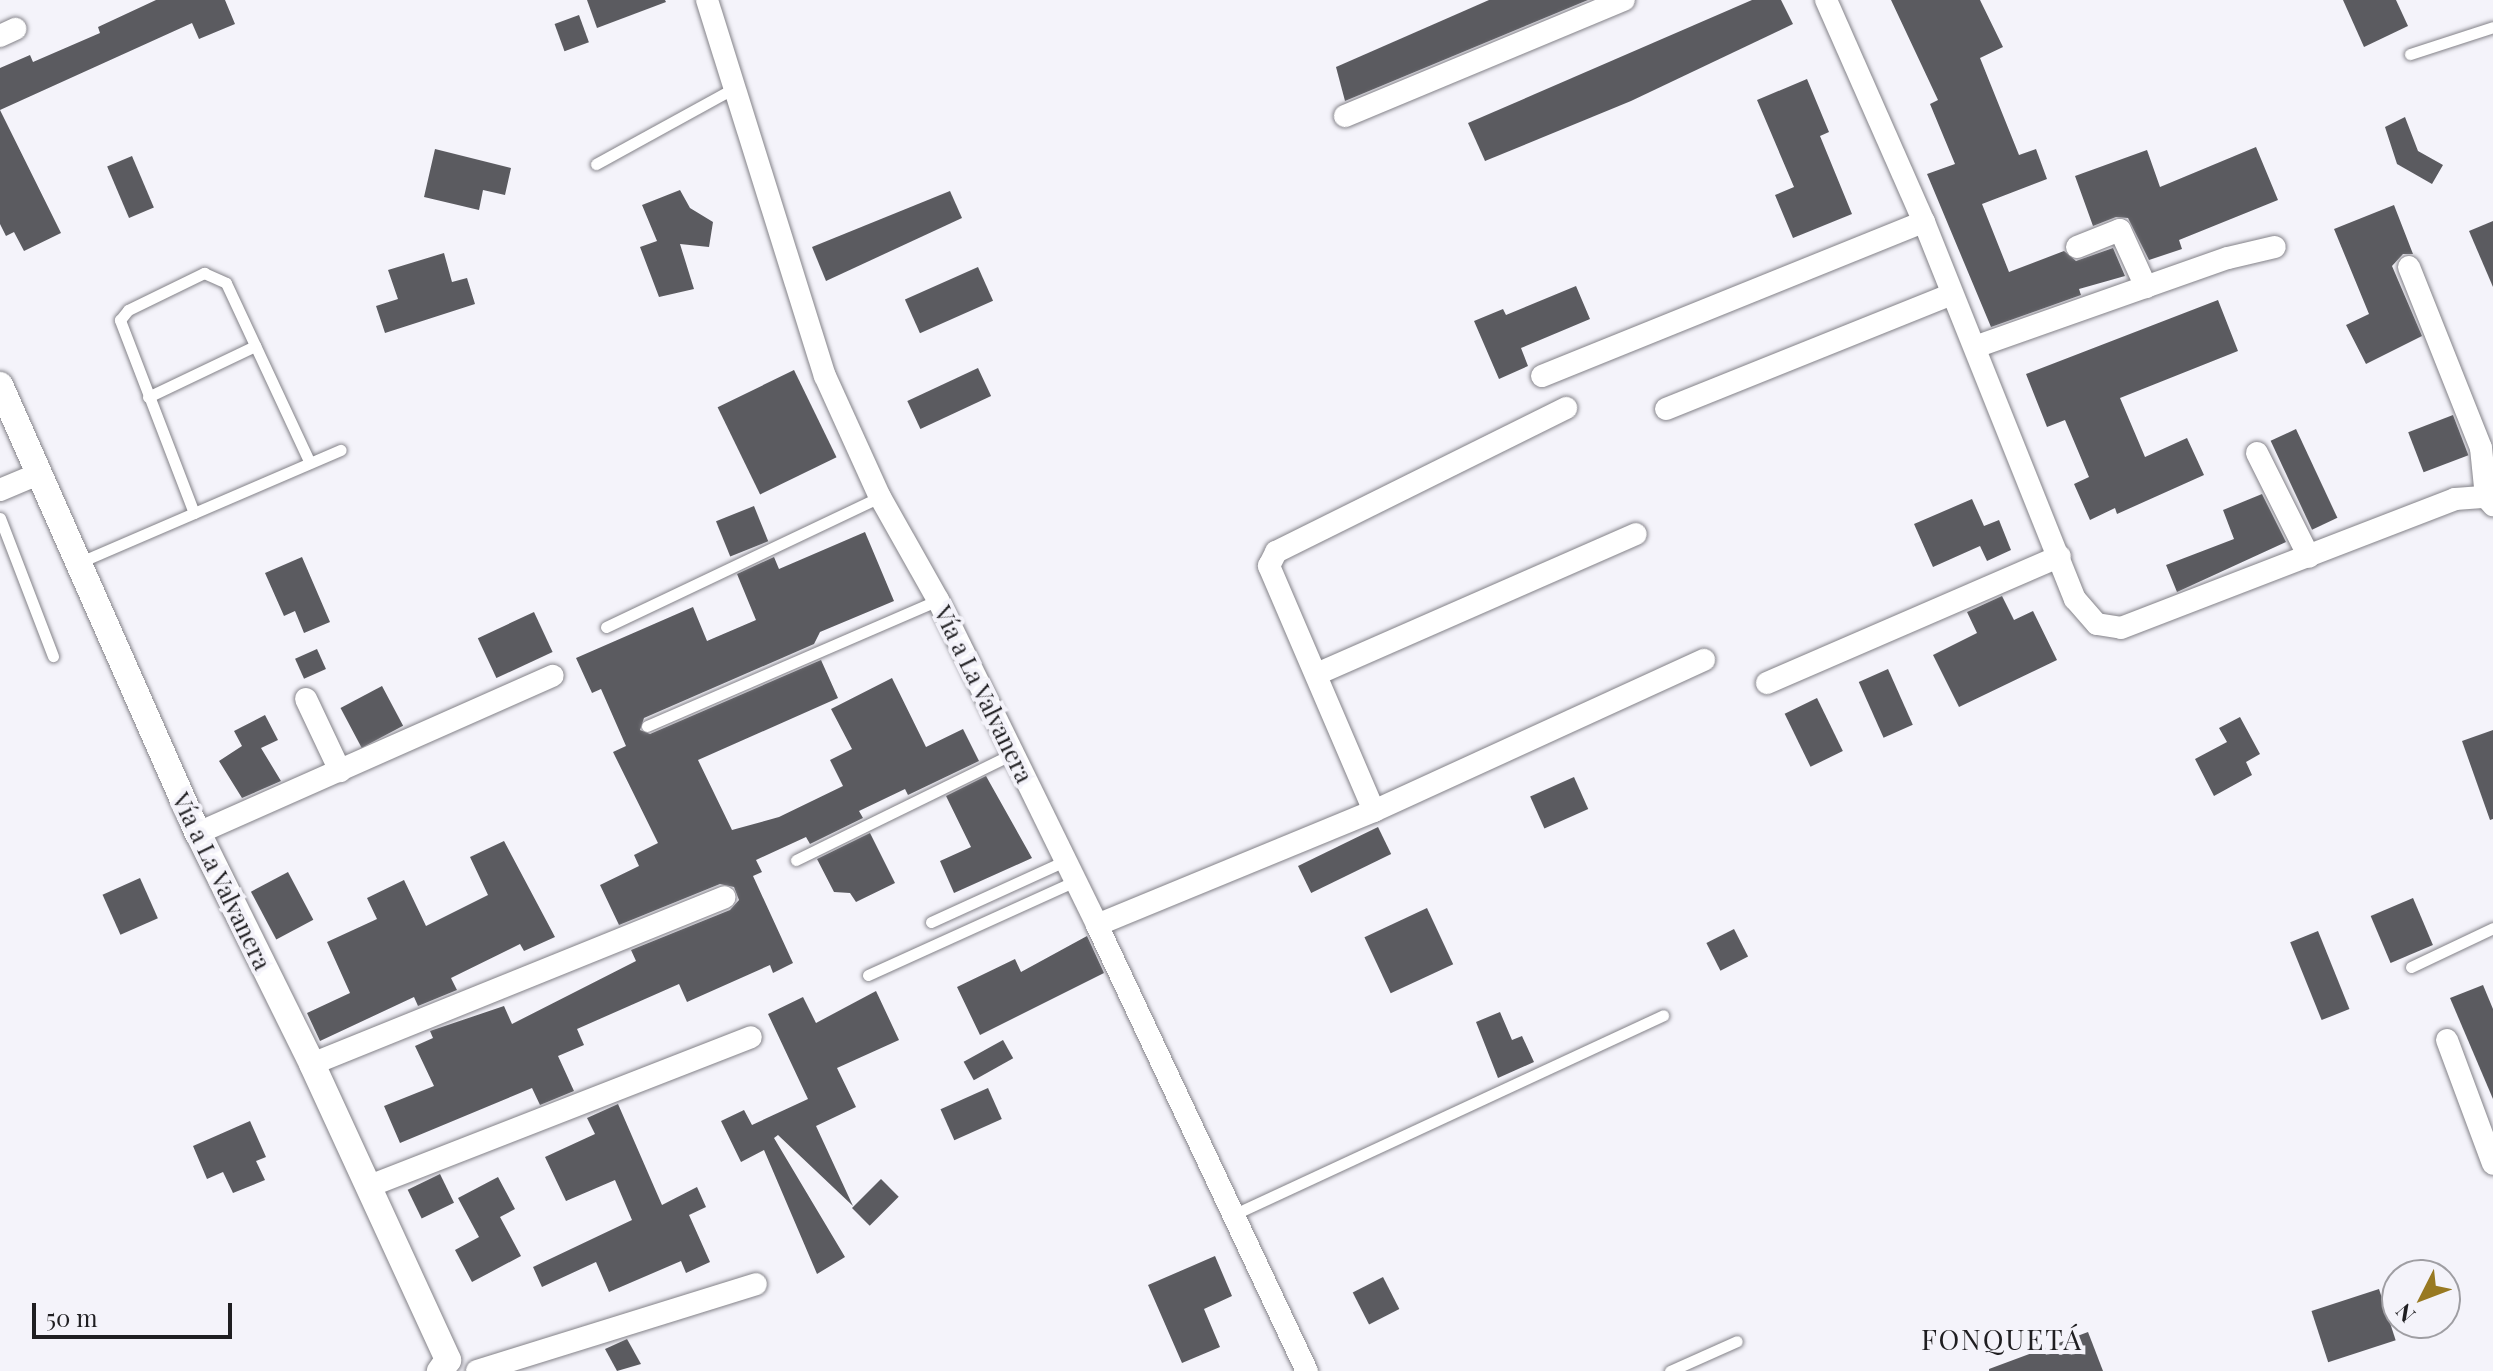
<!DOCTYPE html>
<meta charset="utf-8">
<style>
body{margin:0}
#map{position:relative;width:2493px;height:1371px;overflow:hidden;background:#f4f3fa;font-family:"Playfair Display",serif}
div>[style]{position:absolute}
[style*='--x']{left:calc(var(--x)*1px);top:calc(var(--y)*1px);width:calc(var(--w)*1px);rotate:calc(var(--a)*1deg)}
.building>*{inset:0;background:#5b5b60;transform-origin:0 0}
.roads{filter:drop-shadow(0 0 2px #838288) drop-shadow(0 0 2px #838288)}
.service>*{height:11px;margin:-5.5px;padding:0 5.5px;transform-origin:5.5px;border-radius:5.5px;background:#fff}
.minor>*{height:22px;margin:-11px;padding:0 11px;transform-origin:11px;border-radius:11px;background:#fff}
.tertiary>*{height:26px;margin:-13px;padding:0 13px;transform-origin:13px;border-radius:13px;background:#fff}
span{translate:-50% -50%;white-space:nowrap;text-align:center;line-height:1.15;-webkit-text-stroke:8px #f4f3fa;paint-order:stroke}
.street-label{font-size:24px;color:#1f1e21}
.quarter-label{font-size:28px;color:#1f1e21;letter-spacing:2px}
.north{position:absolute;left:2381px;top:1259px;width:80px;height:80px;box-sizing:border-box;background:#f4f3fa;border:2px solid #9f9ea3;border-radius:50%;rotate:228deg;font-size:22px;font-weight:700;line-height:32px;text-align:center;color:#1f1e21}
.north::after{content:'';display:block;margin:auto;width:28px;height:36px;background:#987922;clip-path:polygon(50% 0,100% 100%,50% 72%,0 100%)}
.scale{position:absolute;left:32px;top:1303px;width:200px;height:36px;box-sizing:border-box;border:4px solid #1f1e21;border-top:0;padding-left:10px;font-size:24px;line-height:28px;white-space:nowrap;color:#1f1e21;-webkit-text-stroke:6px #f4f3fa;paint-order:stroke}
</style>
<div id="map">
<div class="building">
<div style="clip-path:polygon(156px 0,225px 0,235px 24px,199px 39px,192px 23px,0 110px,61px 233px,24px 251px,14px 232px,6px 236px,0 224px,0 68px,30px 55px,33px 62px,100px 33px,98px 27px)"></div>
<div style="clip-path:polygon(587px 0,665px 0,666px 2px,597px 28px)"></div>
<div style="clip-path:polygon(1489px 0,1588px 0,1345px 101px,1336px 67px)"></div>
<div style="clip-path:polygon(1752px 0,1781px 0,1793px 24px,1631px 101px,1485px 161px,1468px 123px)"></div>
<div style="clip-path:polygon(1891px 0,1980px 0,2003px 47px,1980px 58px,2019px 155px,2036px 149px,2047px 179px,1982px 204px,2009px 272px,2064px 251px,2076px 261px,2113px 248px,2125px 276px,2079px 289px,2081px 295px,1991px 327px,1927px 174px,1955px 164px,1930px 104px,1938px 100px)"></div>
<div style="clip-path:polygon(2343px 0,2396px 0,2408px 26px,2364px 47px)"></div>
<div style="left:579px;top:15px;width:29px;height:26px;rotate:70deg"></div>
<div style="clip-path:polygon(1807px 79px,1829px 132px,1820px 136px,1852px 214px,1793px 238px,1775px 195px,1794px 187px,1757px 100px)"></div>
<div style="clip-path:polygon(2405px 117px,2418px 151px,2443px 165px,2432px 184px,2397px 164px,2385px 127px)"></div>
<div style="clip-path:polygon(2256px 147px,2278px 200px,2179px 240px,2182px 249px,2149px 260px,2128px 218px,2116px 217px,2093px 226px,2075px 176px,2147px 150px,2160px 187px)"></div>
<div style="clip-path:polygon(435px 149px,511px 168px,505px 195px,483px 190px,479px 210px,424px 197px)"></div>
<div style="left:132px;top:156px;width:56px;height:27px;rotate:67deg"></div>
<div style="clip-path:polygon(680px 190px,690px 208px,713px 222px,709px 247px,680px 244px,694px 289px,659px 297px,640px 247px,657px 241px,642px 205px)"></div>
<div style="clip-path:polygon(950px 191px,962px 218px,826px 281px,812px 247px)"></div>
<div style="clip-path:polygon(2394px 205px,2413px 254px,2403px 254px,2392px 266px,2422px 336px,2366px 364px,2346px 325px,2369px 314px,2334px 229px)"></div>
<div style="clip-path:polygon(2493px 221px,2493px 287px,2469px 231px)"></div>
<div style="clip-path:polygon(444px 253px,452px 282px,467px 278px,475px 304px,385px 333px,376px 306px,398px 299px,388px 270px)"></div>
<div style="left:978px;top:267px;width:37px;height:80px;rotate:66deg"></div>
<div style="clip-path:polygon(1576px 286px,1590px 319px,1521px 348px,1528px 366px,1499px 379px,1474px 321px,1503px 309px,1506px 315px)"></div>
<div style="clip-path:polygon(2218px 300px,2238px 351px,2120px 398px,2145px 457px,2187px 438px,2204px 475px,2117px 514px,2115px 508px,2090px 520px,2074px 484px,2089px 477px,2065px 420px,2047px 427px,2026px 374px)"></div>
<div style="left:978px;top:368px;width:31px;height:78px;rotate:65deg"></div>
<div style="left:794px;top:370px;width:97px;height:85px;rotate:64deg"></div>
<div style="left:2453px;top:415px;width:43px;height:48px;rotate:69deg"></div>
<div style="left:2296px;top:429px;width:98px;height:28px;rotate:65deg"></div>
<div style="clip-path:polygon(2262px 494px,2286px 542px,2177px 592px,2166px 565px,2234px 539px,2223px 510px)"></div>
<div style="clip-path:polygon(1972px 499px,1984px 526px,1999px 520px,2011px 550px,1987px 561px,1980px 546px,1933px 567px,1914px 524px)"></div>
<div style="left:754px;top:506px;width:38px;height:41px;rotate:68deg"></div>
<div style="clip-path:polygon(865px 532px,894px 601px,820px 632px,814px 644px,644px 718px,640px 730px,650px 734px,821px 660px,838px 698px,698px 760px,732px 830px,779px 817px,843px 786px,830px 760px,852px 749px,831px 709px,892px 678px,926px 747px,963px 729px,979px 761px,908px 795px,905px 789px,859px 811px,863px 818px,810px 844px,806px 837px,756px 860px,762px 872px,753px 876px,793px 963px,773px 973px,770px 965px,687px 1002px,679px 984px,577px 1029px,584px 1045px,558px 1056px,574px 1091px,540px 1105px,532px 1088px,400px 1143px,384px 1106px,434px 1086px,415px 1046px,433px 1038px,430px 1031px,504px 1006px,512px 1024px,636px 961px,631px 950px,730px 910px,739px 900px,734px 887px,720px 884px,619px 925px,600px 885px,639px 866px,634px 855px,658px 843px,613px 752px,626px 746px,601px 689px,592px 693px,576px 658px,693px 607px,707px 641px,756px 620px,737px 574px,774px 557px,779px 569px)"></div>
<div style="clip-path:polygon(302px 557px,330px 622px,304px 633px,295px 611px,284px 616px,265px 573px)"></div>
<div style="clip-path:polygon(2002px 596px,2014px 620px,2033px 611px,2057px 660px,1959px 707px,1933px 655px,1977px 633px,1967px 612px)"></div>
<div style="left:534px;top:612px;width:44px;height:62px;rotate:65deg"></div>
<div style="left:317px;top:649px;width:22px;height:24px;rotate:66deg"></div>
<div style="left:1888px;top:669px;width:61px;height:32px;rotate:66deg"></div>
<div style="left:382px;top:686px;width:45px;height:47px;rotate:62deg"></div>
<div style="left:1817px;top:698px;width:59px;height:36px;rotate:64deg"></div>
<div style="clip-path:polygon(265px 715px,278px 740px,261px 748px,281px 781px,242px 798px,219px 761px,242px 746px,234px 731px)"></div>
<div style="clip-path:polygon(2240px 717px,2260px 754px,2246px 762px,2252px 775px,2214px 796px,2195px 759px,2227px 742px,2219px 728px)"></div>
<div style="clip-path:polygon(2493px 730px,2493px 819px,2490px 820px,2462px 741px)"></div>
<div style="clip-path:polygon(986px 776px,1032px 858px,954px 893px,940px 861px,971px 847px,946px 796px)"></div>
<div style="left:1574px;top:777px;width:35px;height:48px;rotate:66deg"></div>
<div style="left:1378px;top:827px;width:30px;height:89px;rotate:64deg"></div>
<div style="clip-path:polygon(870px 833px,895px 883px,856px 902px,850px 893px,834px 892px,817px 859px)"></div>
<div style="clip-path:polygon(504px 841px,555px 937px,524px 951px,520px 944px,451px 978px,457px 990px,418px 1006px,414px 997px,320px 1041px,307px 1013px,350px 993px,327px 942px,377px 919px,367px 898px,404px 880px,426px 926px,488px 895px,470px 857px)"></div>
<div style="left:288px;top:872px;width:54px;height:42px;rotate:62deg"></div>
<div style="left:140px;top:878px;width:44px;height:41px;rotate:66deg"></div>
<div style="left:2413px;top:898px;width:51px;height:46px;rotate:67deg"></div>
<div style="left:1427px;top:908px;width:62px;height:69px;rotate:65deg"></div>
<div style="left:1734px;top:929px;width:31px;height:31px;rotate:63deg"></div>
<div style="left:2318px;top:931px;width:84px;height:30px;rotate:68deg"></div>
<div style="clip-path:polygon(1087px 936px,1104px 973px,980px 1035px,957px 987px,1015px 959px,1021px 972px)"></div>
<div style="clip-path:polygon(2483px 985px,2493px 1009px,2493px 1099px,2450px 998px)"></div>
<div style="clip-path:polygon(876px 991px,899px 1040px,837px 1068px,856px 1107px,816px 1126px,853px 1206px,778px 1135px,774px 1138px,845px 1257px,817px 1274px,764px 1150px,741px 1162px,721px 1121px,744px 1110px,752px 1125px,808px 1099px,768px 1014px,803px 997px,816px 1023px)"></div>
<div style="clip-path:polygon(1500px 1012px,1512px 1040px,1522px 1036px,1534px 1062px,1498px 1078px,1476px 1022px)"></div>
<div style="left:1003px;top:1040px;width:21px;height:45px;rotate:61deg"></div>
<div style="left:988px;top:1088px;width:34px;height:52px;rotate:66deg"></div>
<div style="clip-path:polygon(618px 1104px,662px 1205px,697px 1187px,706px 1207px,689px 1215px,710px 1262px,686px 1273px,681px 1261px,609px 1292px,596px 1262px,542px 1287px,533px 1267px,632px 1220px,615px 1180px,566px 1201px,545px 1157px,595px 1134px,587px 1118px)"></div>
<div style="clip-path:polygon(250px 1121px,266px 1157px,256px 1161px,265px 1180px,233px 1193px,223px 1172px,207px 1179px,193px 1146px)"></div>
<div style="left:440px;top:1174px;width:32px;height:36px;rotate:64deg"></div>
<div style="clip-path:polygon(498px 1177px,515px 1209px,500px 1217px,521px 1256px,472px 1282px,455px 1250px,479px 1237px,458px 1198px)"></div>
<div style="left:881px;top:1179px;width:25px;height:41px;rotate:45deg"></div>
<div style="clip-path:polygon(1215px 1256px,1232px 1296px,1204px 1309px,1220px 1347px,1182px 1363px,1148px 1285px)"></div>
<div style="left:1383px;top:1277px;width:36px;height:34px;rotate:63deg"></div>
<div style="left:2379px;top:1289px;width:54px;height:71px;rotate:72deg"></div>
<div style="clip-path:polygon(2088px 1332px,2103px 1371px,1989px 1371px,1989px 1369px)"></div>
<div style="clip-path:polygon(627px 1339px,641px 1364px,617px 1371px,605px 1349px)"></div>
</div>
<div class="roads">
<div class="service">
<div style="--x:2410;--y:54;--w:87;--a:-18"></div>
<div style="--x:596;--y:164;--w:158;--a:-28.8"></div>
<div style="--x:148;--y:397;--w:119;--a:-25.5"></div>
<div style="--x:194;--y:513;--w:207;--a:-111"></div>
<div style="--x:120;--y:320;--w:13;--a:-51"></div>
<div style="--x:128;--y:310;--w:85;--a:-26"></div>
<div style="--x:204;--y:273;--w:24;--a:24"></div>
<div style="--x:226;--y:283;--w:196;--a:65"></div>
<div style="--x:0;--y:518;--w:148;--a:69"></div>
<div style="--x:78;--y:563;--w:286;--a:-23.3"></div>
<div style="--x:606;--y:627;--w:303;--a:-25.4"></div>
<div style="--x:647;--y:726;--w:317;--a:-23.4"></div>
<div style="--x:796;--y:860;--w:241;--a:-26.1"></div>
<div style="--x:931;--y:922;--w:147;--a:-24.5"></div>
<div style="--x:2411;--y:967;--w:91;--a:-25.4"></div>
<div style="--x:868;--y:975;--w:227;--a:-24.4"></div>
<div style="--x:1235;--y:1214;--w:472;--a:-24.9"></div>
<div style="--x:1670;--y:1371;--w:73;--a:-24.1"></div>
</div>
<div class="minor">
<div style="--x:707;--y:0;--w:394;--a:72.6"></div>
<div style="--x:825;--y:376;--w:133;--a:65.6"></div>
<div style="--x:880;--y:497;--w:118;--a:60.6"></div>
<div style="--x:938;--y:600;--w:362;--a:63.9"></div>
<div style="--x:1097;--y:925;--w:493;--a:64.8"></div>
<div style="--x:1826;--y:0;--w:243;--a:66.2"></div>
<div style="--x:1924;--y:222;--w:406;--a:68.2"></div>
<div style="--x:2075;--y:599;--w:33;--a:49"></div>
<div style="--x:2097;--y:624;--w:24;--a:9"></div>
<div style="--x:2121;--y:628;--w:358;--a:-21.1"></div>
<div style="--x:2455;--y:499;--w:31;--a:-4"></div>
<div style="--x:2486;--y:497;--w:11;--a:49"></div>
<div style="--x:0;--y:36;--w:17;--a:-25"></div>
<div style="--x:1345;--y:116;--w:302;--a:-22.6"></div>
<div style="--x:2077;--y:247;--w:46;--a:-21.6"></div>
<div style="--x:2120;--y:230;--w:63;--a:65.5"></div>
<div style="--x:2409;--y:267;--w:195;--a:68.3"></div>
<div style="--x:2481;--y:448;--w:49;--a:84.2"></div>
<div style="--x:1975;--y:347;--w:268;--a:-19.4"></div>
<div style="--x:2228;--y:258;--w:48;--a:-13.2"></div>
<div style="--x:1542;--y:376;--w:412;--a:-22"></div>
<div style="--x:1666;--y:409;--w:308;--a:-21.9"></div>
<div style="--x:2257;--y:453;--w:116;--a:63.4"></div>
<div style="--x:0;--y:490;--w:41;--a:-22.8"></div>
<div style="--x:1317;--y:674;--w:348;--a:-23.7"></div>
<div style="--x:1767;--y:683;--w:319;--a:-23.4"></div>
<div style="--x:306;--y:699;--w:80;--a:64.7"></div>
<div style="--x:1374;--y:811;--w:267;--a:-113.2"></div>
<div style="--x:1269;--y:566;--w:16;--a:-63"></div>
<div style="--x:1276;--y:552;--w:324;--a:-26.4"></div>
<div style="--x:198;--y:833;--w:388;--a:-23.9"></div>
<div style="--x:1097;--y:925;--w:300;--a:-22.4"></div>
<div style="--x:1374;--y:811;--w:363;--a:-24.6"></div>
<div style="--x:2447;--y:1040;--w:132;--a:69.6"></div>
<div style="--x:312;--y:1064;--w:445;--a:-22"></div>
<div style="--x:367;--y:1187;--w:412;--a:-21.3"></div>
<div style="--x:477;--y:1371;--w:292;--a:-17.3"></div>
</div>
<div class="tertiary">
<div style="--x:0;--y:385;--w:490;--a:66.2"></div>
<div style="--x:198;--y:833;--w:258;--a:63.7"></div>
<div style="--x:312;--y:1064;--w:326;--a:65.3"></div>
<div style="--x:448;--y:1360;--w:14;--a:126"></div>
</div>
</div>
<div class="street-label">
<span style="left:984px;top:694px;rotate:64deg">Vía a La Valvanera</span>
<span style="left:222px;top:881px;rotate:64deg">Vía a La Valvanera</span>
</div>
<div class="quarter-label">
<span style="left:2002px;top:1339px">FONQUETÁ</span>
</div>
<div class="north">N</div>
<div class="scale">50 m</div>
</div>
